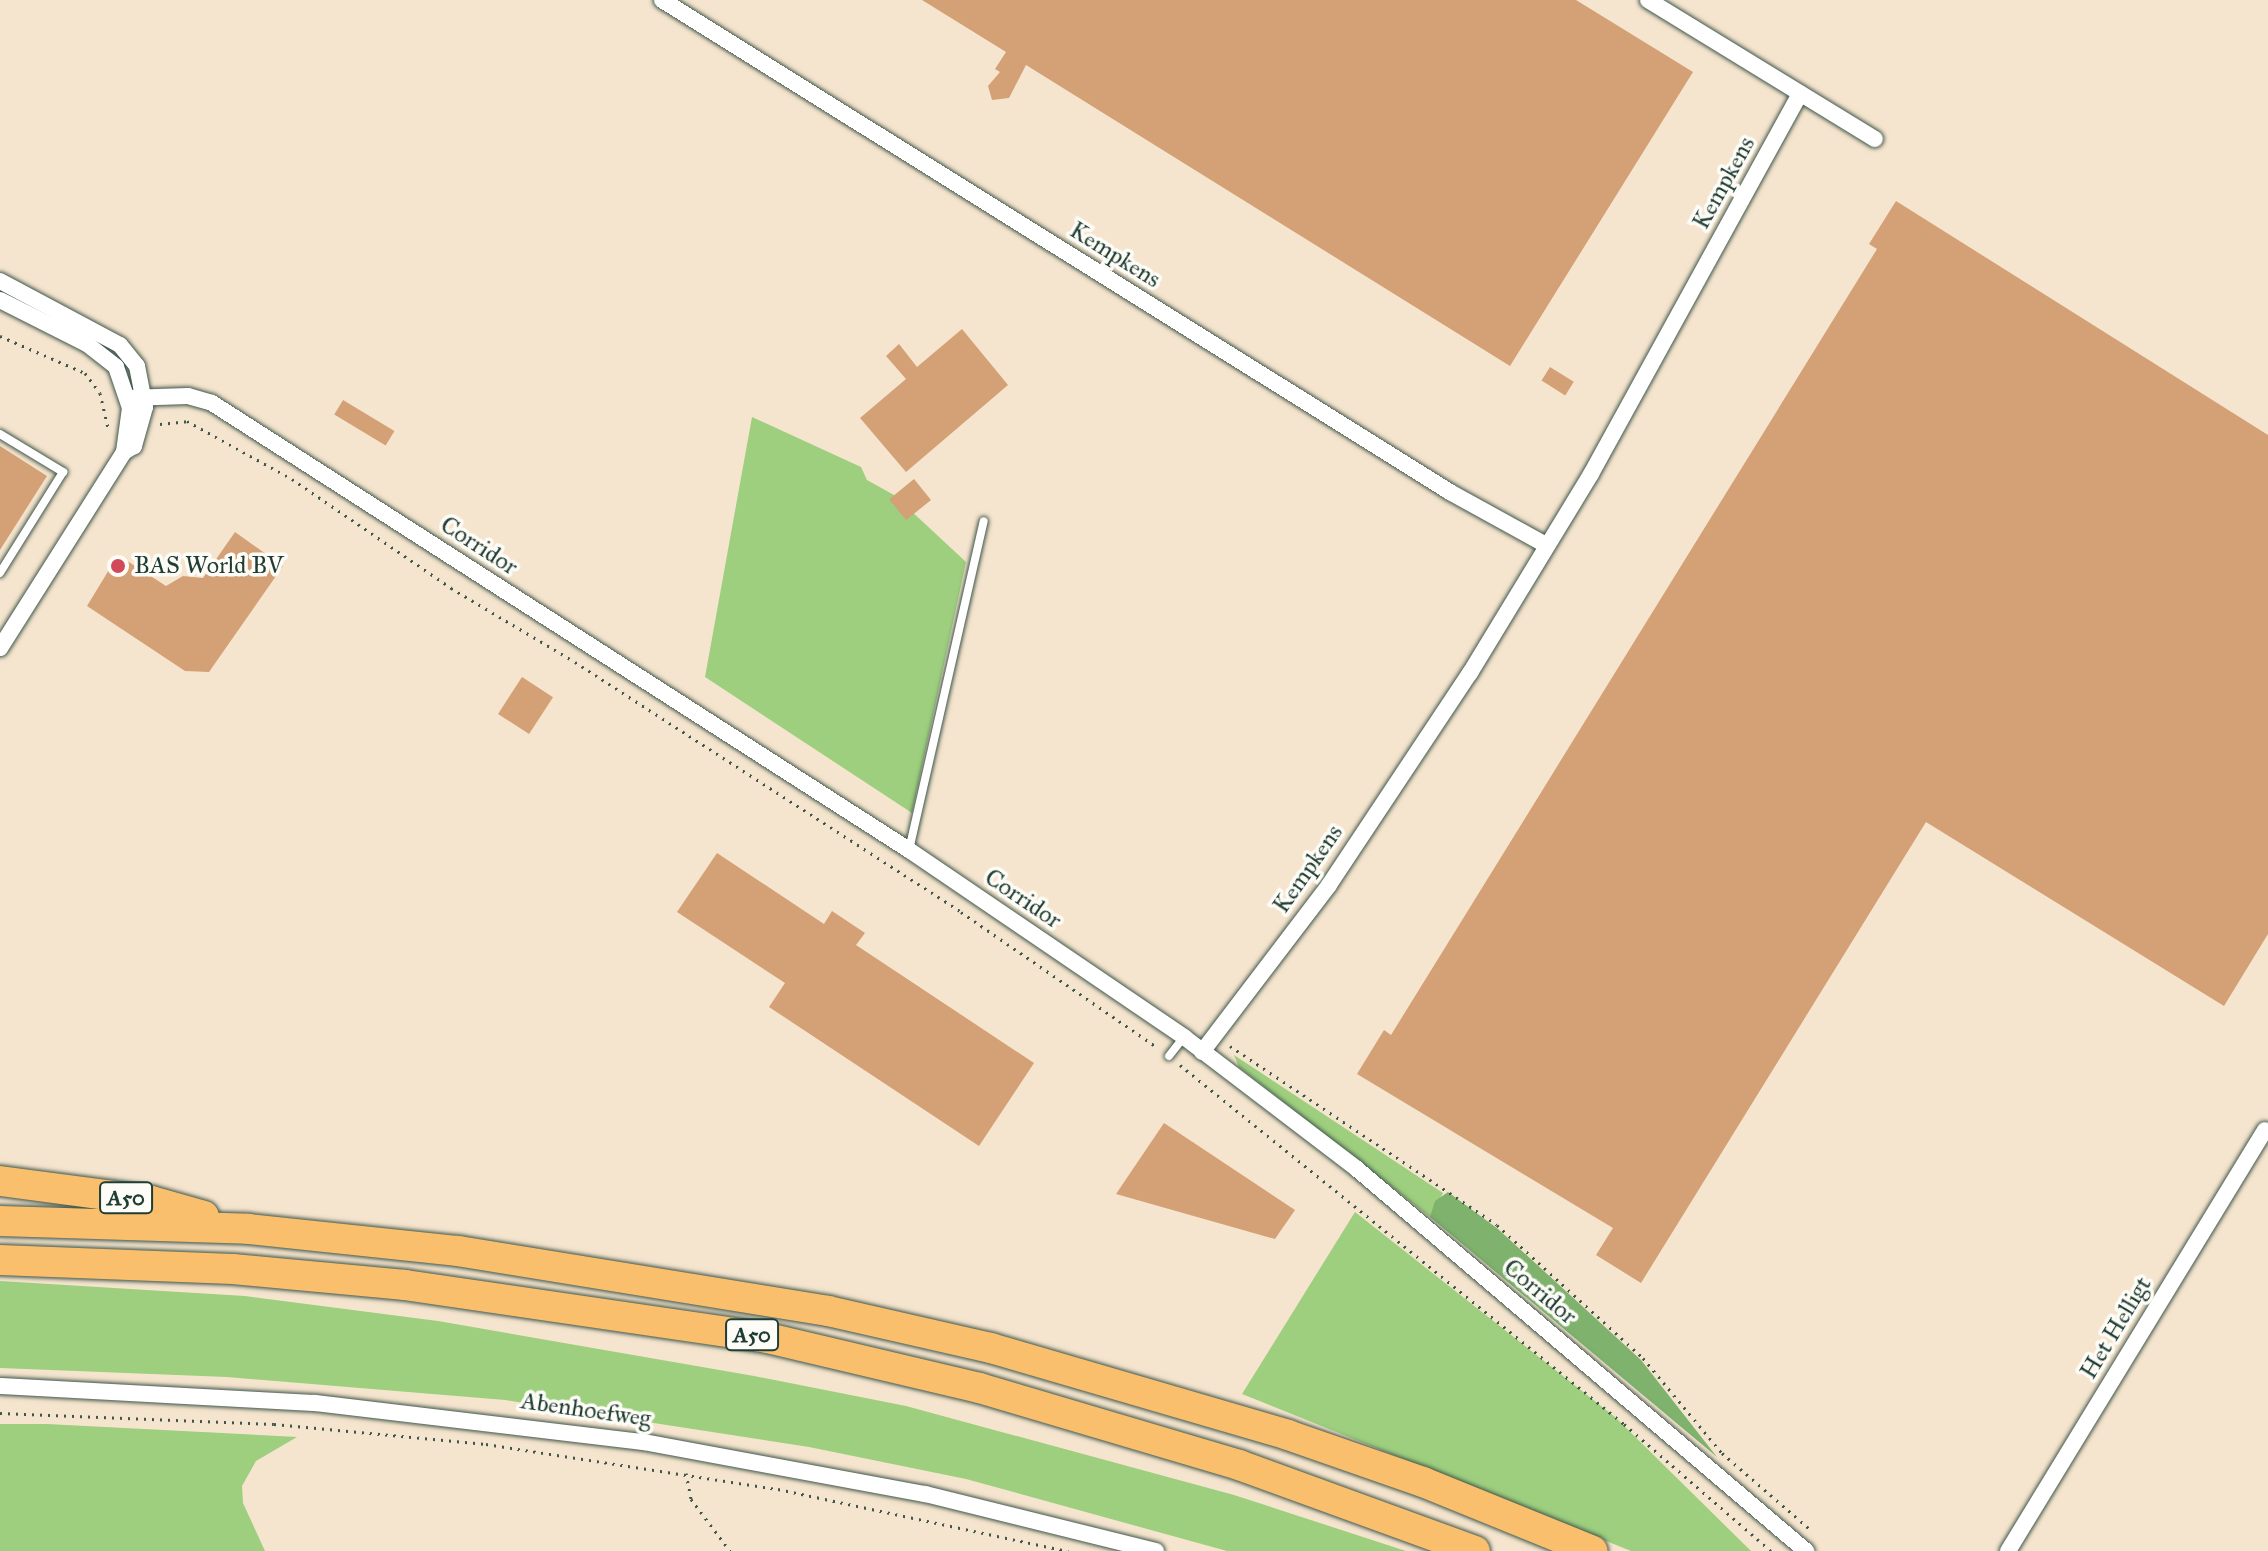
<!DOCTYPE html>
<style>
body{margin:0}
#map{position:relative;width:2268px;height:1551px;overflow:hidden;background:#f6e5ce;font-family:"IM FELL Great Primer",serif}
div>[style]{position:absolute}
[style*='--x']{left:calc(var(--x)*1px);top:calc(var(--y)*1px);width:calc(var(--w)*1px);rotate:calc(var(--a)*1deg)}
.green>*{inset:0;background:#9ecf7e}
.forest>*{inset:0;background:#7eb26d}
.building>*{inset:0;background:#d4a076;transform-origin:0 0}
.path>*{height:3px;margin-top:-1.5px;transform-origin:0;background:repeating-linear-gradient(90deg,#3f564b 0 2px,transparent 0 8px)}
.roads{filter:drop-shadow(0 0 2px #3f564b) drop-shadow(0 0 2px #3f564b)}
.lane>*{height:8px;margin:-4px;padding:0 4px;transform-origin:4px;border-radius:4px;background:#fff}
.street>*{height:16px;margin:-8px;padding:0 8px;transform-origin:8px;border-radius:8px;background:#fff}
.highway>*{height:30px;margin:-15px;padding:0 15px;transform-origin:15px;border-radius:15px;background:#f9bf6d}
.dots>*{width:22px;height:22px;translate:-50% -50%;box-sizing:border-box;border:4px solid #fdfcf7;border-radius:50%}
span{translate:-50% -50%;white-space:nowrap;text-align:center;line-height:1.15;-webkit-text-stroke:7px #fdfcf7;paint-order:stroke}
.shield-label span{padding:2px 6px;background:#fdfcf7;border:2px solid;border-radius:6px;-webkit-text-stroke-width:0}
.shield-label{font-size:22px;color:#1f3d34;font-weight:700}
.street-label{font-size:24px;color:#1f3d34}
.poi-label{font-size:24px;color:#1f3d34}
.left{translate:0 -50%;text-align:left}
</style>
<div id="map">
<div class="green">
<div style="clip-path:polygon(752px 417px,861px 467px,867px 480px,894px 495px,966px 562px,912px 813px,705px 677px)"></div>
<div style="clip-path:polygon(1234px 1055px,1443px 1193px,1430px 1217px,1239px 1067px)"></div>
<div style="clip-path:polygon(1355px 1212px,1615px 1417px,1751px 1551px,1631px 1551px,1242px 1394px)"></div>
<div style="clip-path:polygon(0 1281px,245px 1296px,438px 1321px,754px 1376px,906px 1406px,1234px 1495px,1406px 1551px,1227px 1551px,966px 1479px,809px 1447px,505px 1400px,227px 1377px,0 1368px)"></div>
<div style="clip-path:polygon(0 1424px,47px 1424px,297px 1437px,256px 1461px,242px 1486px,243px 1503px,265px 1551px,0 1551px)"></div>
</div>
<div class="forest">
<div style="clip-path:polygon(1448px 1192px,1498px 1229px,1641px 1360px,1717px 1457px,1430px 1217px,1435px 1201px)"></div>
</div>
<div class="building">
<div style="clip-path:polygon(922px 0,1576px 0,1693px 72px,1510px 366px,1026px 65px,1009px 98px,992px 100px,988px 86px,1000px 72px,995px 69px,1006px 52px)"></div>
<div style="clip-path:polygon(1896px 201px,2268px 435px,2268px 934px,2224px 1006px,1926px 822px,1641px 1283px,1596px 1255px,1613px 1228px,1357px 1074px,1384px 1030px,1391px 1035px,1877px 249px,1869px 244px)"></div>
<div style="clip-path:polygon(962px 329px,1008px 385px,906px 472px,860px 418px,906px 379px,886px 356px,899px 344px,917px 367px)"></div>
<div style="left:1550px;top:367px;width:28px;height:16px;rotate:32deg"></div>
<div style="left:343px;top:400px;width:60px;height:17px;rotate:31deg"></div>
<div style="clip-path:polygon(0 446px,47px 476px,0 550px)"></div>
<div style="left:914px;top:479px;width:27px;height:32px;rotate:51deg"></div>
<div style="clip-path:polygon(235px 532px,283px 566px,209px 672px,185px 671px,87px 606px,118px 555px,166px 586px,183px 576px,203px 578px)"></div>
<div style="left:522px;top:677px;width:37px;height:44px;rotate:33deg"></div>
<div style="clip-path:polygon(717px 853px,824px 924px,832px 911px,865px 933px,856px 945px,1034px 1063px,979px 1146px,769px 1007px,785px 983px,677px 912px)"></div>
<div style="clip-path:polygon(1164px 1123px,1295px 1210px,1275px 1239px,1116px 1194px)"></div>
</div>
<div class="path">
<div style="--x:0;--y:336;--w:93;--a:23.5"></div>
<div style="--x:85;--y:373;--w:25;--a:53"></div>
<div style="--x:100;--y:393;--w:37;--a:77"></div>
<div style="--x:160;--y:424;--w:27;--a:-6"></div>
<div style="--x:187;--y:421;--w:120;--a:28.9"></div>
<div style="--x:292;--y:479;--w:193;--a:34.4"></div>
<div style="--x:451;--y:588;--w:144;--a:30.8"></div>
<div style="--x:575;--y:662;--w:460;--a:32.9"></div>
<div style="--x:961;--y:912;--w:239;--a:34.6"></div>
<div style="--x:1230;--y:1046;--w:321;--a:33.8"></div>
<div style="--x:1497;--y:1225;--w:197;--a:42.3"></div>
<div style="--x:1643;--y:1358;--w:124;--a:50.3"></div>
<div style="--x:1722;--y:1453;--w:118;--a:40.9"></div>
<div style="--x:1180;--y:1065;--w:571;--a:38.96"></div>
<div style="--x:1624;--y:1424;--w:194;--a:40.8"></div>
<div style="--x:0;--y:1413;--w:274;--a:2.3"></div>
<div style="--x:274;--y:1424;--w:213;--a:5.4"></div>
<div style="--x:486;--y:1444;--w:295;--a:8.8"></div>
<div style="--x:778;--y:1489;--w:297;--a:12.1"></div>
<div style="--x:686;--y:1473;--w:26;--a:79"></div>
<div style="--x:691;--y:1499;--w:65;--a:53.1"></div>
</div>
<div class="roads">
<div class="lane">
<div style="--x:0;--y:434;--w:74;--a:31.1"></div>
<div style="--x:63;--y:472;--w:119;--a:122"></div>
<div style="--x:909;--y:850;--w:337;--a:-77.2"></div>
<div style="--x:1169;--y:1056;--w:24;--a:-52"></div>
</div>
<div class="street">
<div style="--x:662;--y:0;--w:929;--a:31.98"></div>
<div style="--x:1450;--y:492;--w:110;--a:28.9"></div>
<div style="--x:1648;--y:0;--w:266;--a:31.5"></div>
<div style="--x:0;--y:281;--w:136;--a:28.1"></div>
<div style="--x:120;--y:345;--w:27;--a:51"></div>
<div style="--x:137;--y:366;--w:42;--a:79"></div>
<div style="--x:145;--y:407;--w:41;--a:105.8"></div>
<div style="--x:134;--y:446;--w:12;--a:149"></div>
<div style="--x:124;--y:452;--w:232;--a:122.3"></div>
<div style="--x:0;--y:300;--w:97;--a:26.8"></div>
<div style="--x:87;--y:344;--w:37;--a:38"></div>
<div style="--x:116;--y:367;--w:43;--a:71.1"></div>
<div style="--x:130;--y:408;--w:44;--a:97.8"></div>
<div style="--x:128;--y:398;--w:60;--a:-1.9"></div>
<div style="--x:188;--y:396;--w:25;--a:16"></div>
<div style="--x:212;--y:403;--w:828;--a:32.67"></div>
<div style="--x:909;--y:850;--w:333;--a:34.2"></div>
<div style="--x:1184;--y:1037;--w:218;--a:37.3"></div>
<div style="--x:1357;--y:1169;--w:590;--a:40.39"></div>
<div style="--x:1202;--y:1052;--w:210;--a:-52.7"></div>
<div style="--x:1329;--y:885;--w:255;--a:-56.4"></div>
<div style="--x:1470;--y:673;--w:233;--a:-58.7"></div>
<div style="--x:1591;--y:474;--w:434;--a:-61.2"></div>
<div style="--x:0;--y:1386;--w:315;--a:3.1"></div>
<div style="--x:315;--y:1403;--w:331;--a:6.8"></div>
<div style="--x:644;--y:1442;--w:286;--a:10.5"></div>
<div style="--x:925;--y:1494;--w:238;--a:13.9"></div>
<div style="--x:2008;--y:1551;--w:493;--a:-58.6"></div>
</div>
<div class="highway">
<div style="--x:0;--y:1181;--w:152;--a:7.5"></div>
<div style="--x:151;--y:1201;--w:55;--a:15.8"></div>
<div style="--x:0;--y:1221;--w:248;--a:1.8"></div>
<div style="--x:248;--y:1229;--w:211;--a:6"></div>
<div style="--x:458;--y:1251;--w:375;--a:9.2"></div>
<div style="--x:828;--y:1311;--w:167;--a:12.8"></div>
<div style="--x:991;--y:1348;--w:309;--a:16.3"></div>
<div style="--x:1288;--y:1435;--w:143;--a:19.2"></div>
<div style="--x:1423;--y:1482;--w:183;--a:22.1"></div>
<div style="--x:0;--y:1260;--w:233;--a:2.2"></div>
<div style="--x:233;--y:1269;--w:173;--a:5.3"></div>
<div style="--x:405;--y:1285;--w:367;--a:8.3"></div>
<div style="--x:768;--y:1338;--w:217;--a:13.3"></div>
<div style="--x:979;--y:1388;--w:271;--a:16.5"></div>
<div style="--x:1239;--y:1465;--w:251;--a:20"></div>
</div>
</div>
<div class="dots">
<div style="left:118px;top:566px;background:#d1495b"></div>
</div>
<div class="shield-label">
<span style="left:126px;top:1198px">A50</span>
<span style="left:752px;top:1335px">A50</span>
</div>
<div class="street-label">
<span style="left:1724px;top:183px;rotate:-61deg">Kempkens</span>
<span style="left:1115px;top:255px;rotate:32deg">Kempkens</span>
<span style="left:479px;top:546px;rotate:33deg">Corridor</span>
<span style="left:1308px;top:869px;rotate:-55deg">Kempkens</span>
<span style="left:1023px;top:899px;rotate:34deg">Corridor</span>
<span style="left:1540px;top:1292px;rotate:40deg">Corridor</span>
<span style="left:2116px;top:1328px;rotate:-59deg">Het Helligt</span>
<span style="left:586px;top:1410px;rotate:8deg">Abenhoefweg</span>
</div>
<div class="poi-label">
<span class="left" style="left:134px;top:566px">BAS World BV</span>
</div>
</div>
